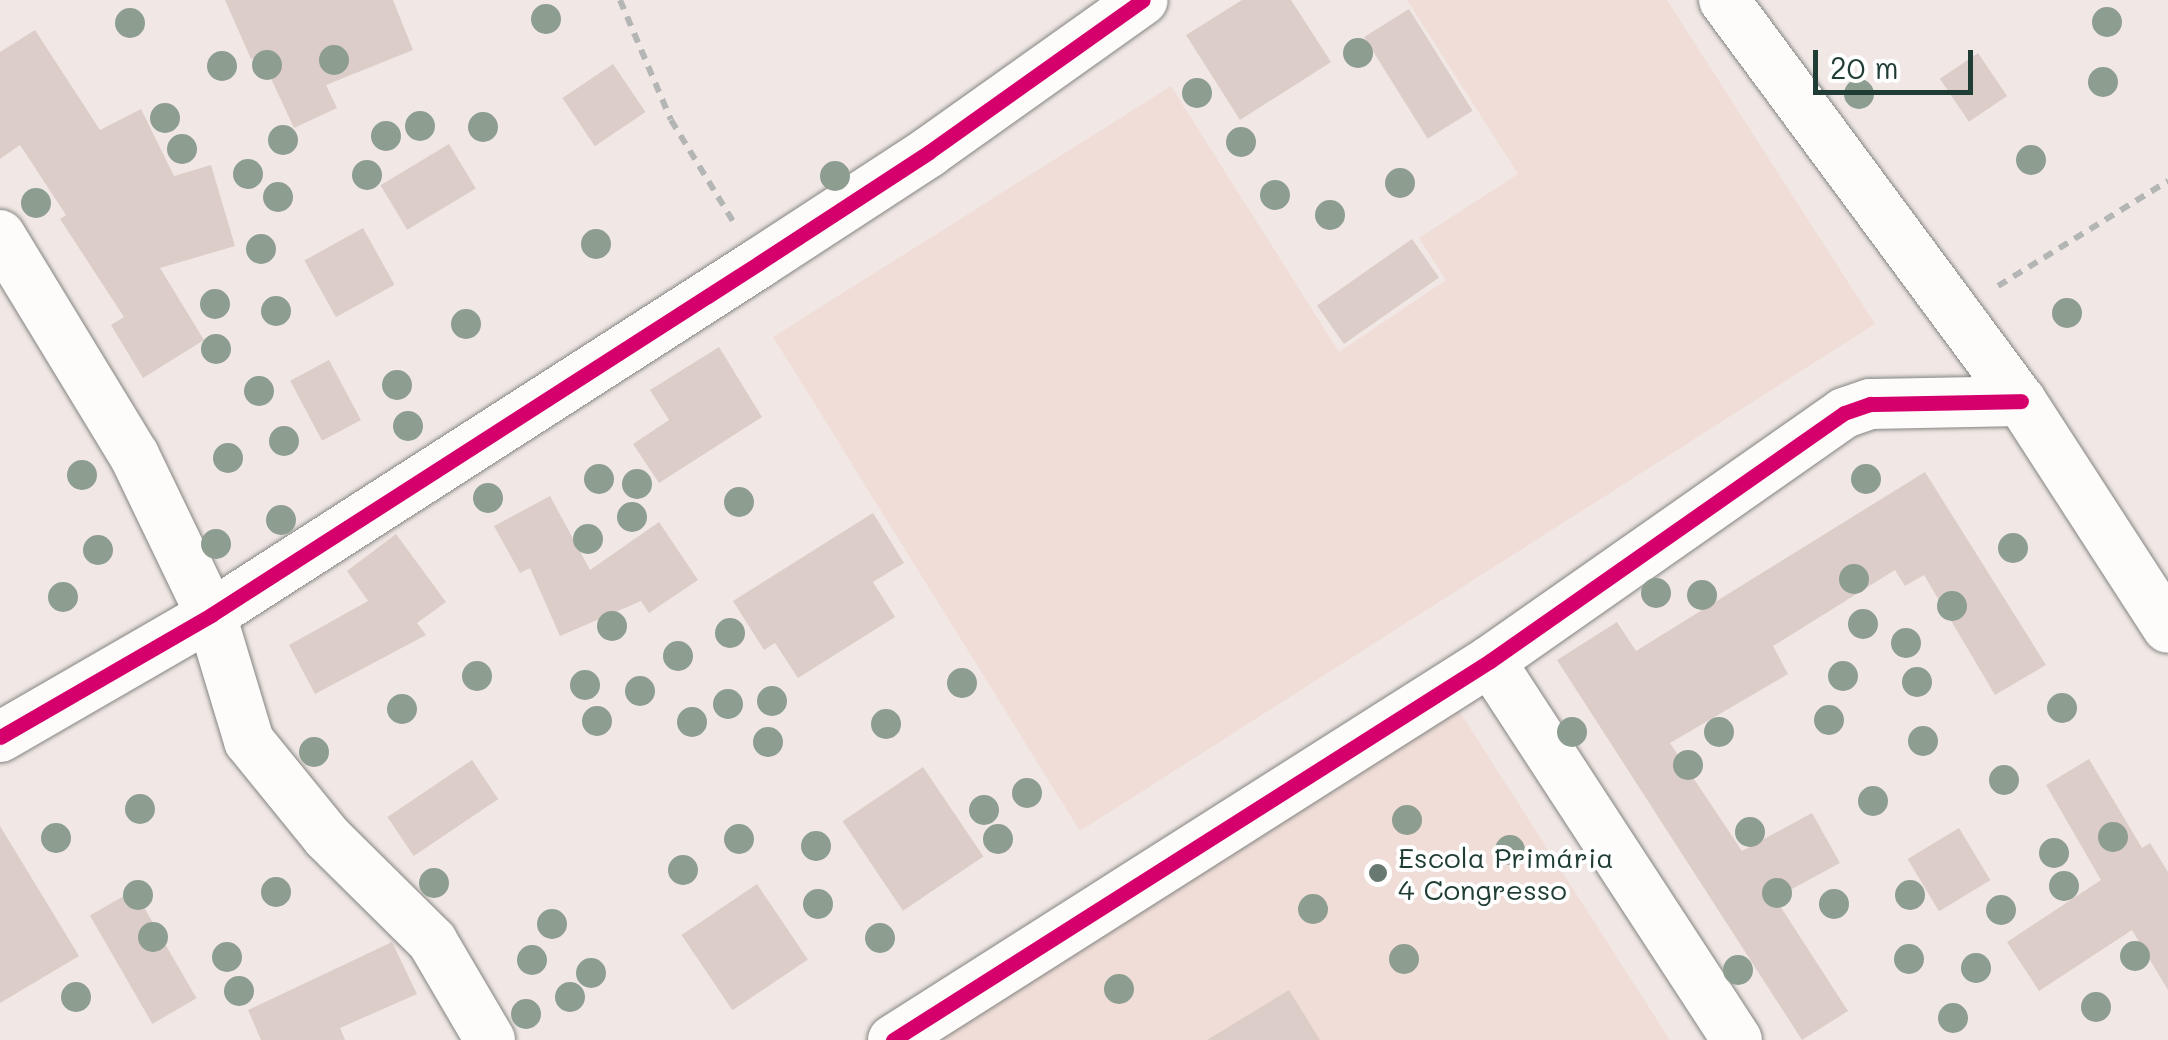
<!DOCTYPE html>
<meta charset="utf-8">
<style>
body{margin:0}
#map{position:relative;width:2168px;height:1040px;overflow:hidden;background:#f1e8e5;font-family:Mali,sans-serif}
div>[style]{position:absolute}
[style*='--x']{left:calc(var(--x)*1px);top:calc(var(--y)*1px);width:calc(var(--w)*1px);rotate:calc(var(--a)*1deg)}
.built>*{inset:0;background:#f0ddd7}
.building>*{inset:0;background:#dccdc8;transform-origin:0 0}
.path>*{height:6px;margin-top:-3px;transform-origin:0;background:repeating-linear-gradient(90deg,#b4b6b5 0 10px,transparent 0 18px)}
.roads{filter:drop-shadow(0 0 2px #838481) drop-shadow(0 0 2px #838481)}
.street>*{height:50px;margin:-25px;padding:0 25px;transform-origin:25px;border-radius:25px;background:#fdfcfb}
.cycleway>*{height:15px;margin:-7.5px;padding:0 7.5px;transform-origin:7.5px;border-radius:7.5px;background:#d6006c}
.trees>*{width:30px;height:30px;margin:-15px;border-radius:50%;background:#8d9d90}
.dots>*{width:28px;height:28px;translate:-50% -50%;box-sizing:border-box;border:5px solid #fff;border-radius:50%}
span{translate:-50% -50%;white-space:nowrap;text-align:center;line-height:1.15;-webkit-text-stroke:8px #fff;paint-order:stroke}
.poi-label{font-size:28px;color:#1f3d34}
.left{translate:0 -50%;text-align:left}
.scale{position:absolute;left:1813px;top:50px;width:160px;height:45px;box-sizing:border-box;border:5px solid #1f3d34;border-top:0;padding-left:12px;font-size:30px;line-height:35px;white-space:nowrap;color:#1f3d34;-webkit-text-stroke:8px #fff;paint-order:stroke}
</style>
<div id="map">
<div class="built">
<div style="clip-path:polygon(1407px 0,1667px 0,1875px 324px,1080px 831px,773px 337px,1171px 86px,1339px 352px,1446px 280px,1419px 238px,1518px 174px)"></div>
<div style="clip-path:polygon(1456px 706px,1670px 1040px,929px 1040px)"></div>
</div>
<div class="building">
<div style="clip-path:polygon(225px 0,393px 0,413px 50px,326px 85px,337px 108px,294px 128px,260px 55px,251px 59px)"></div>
<div style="clip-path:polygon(1242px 0,1291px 0,1331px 62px,1240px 120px,1186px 35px)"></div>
<div style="left:1409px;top:9px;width:120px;height:53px;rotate:58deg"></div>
<div style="clip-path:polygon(35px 30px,100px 130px,141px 109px,174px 176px,211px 165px,235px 246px,160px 268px,204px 340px,143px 378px,111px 325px,124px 317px,60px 219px,66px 215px,20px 145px,0 159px,0 52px)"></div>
<div style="left:1978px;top:53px;width:52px;height:46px;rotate:56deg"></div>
<div style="left:613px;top:64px;width:58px;height:61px;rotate:56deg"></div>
<div style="left:449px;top:144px;width:52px;height:80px;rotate:59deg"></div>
<div style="left:363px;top:228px;width:65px;height:67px;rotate:61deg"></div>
<div style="left:1412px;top:239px;width:47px;height:116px;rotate:55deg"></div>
<div style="clip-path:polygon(719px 347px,762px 417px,659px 483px,633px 444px,669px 420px,650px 390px)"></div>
<div style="left:329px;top:360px;width:68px;height:44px;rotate:62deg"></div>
<div style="clip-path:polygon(1925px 472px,2046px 665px,1995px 695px,1924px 575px,1905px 586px,1895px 570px,1773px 646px,1788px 674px,1670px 743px,1742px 851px,1812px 813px,1840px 863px,1775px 898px,1848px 1011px,1802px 1040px,1557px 660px,1617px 622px,1636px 651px)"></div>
<div style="clip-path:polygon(550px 496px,590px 570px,659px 522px,698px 580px,649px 613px,641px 601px,560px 636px,530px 568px,520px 573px,494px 526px)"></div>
<div style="clip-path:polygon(873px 513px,904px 563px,873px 582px,895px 617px,798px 678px,775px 643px,764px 650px,733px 601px)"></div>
<div style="clip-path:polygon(396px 534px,446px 602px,417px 623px,426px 635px,315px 694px,289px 645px,368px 601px,347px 571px)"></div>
<div style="clip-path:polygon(2089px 759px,2142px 848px,2150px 843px,2168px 872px,2168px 990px,2132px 930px,2039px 991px,2007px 942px,2101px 880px,2046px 785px)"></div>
<div style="left:472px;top:760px;width:47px;height:102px;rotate:56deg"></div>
<div style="left:923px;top:767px;width:108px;height:97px;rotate:56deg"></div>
<div style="clip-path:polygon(0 826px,79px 956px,0 1003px)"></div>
<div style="left:1959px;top:828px;width:61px;height:60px;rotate:59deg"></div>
<div style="left:757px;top:884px;width:91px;height:91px;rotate:56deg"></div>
<div style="left:134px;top:890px;width:125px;height:51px;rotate:60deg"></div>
<div style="clip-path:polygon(392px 942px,417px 994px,340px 1028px,345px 1040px,261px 1040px,248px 1010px)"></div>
<div style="clip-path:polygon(1289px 990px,1320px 1040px,1207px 1040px)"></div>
</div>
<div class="path">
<div style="--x:620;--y:0;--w:130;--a:67"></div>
<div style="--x:671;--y:120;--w:119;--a:58.5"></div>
<div style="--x:1998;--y:286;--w:200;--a:-31.7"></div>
</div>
<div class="roads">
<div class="street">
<div style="--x:1724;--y:0;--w:499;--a:53.5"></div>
<div style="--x:2021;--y:401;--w:270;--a:57.1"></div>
<div style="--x:0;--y:235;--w:258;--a:58.7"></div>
<div style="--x:134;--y:455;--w:178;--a:64.3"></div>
<div style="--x:211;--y:615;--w:132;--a:73.2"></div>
<div style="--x:249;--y:741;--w:124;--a:50.9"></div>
<div style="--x:327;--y:837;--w:148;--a:44.7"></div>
<div style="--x:432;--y:941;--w:115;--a:59.6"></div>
<div style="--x:1490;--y:661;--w:452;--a:56.9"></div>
<div style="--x:0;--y:737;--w:244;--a:-30"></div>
<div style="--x:211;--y:615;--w:651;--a:-32.71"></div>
<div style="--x:759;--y:263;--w:203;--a:-33.1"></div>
<div style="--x:929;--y:152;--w:262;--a:-35.4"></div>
<div style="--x:893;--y:1040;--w:707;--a:-32.41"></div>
<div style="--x:1490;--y:661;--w:432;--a:-35"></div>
<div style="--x:1844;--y:413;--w:28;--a:-19"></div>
<div style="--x:1870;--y:404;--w:151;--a:-1.1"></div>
</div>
</div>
<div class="cycleway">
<div style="--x:0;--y:737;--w:244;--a:-30"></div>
<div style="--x:211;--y:615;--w:651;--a:-32.71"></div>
<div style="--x:759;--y:263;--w:203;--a:-33.1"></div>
<div style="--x:929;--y:152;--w:262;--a:-35.4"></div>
<div style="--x:893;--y:1040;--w:707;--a:-32.41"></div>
<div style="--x:1490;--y:661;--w:432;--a:-35"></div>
<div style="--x:1844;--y:413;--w:28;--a:-19"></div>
<div style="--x:1870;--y:404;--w:151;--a:-1.1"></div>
</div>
<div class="trees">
<div style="left:546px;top:19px"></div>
<div style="left:2107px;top:22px"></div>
<div style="left:130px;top:23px"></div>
<div style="left:1358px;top:53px"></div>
<div style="left:334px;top:60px"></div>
<div style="left:267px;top:65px"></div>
<div style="left:222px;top:66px"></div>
<div style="left:2103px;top:82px"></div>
<div style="left:1197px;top:93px"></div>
<div style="left:1859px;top:94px"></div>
<div style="left:165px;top:118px"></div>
<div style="left:420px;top:126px"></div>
<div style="left:483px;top:127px"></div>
<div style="left:386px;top:136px"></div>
<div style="left:283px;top:140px"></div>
<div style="left:1241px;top:142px"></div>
<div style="left:182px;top:149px"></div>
<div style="left:2031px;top:160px"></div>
<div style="left:248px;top:174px"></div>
<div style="left:367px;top:175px"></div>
<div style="left:835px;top:176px"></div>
<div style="left:1400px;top:183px"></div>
<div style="left:1275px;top:195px"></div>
<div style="left:278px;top:197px"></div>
<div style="left:36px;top:203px"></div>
<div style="left:1330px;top:215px"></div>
<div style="left:596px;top:244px"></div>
<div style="left:261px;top:249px"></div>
<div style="left:215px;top:304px"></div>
<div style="left:276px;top:311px"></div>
<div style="left:2067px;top:313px"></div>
<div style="left:466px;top:324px"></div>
<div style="left:216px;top:349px"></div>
<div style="left:397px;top:385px"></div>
<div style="left:259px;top:391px"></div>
<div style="left:408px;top:426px"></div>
<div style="left:284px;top:441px"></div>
<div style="left:228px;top:458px"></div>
<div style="left:82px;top:475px"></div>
<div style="left:599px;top:479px"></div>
<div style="left:1866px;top:479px"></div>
<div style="left:637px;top:484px"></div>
<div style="left:488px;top:498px"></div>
<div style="left:739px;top:502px"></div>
<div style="left:632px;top:517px"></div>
<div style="left:281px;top:520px"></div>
<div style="left:588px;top:539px"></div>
<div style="left:216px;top:544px"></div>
<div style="left:2013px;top:548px"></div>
<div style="left:98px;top:550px"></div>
<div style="left:1854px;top:579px"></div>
<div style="left:1656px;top:593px"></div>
<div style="left:1702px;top:595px"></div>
<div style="left:63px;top:597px"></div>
<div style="left:1952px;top:606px"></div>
<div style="left:1863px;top:624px"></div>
<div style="left:612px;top:626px"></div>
<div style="left:730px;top:633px"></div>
<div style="left:1906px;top:643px"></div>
<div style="left:678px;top:656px"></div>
<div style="left:477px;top:676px"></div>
<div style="left:1843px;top:676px"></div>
<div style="left:1917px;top:682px"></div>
<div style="left:962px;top:683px"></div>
<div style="left:585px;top:685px"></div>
<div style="left:640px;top:691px"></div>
<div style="left:772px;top:701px"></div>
<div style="left:728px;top:704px"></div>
<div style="left:2062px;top:708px"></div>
<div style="left:402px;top:709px"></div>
<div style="left:1829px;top:720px"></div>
<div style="left:597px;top:721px"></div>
<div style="left:692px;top:722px"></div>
<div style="left:886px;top:724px"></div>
<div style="left:1572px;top:732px"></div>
<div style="left:1719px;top:732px"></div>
<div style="left:1923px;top:741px"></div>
<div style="left:768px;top:742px"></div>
<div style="left:314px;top:752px"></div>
<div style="left:1688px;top:765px"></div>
<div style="left:2004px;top:780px"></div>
<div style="left:1027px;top:793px"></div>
<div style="left:1873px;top:801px"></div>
<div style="left:140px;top:809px"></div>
<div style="left:984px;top:810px"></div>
<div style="left:1407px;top:820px"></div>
<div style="left:1750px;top:832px"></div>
<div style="left:2113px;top:837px"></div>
<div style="left:56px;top:838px"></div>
<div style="left:739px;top:839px"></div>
<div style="left:998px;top:839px"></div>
<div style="left:816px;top:846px"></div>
<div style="left:1510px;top:850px"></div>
<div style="left:2054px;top:853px"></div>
<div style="left:683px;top:870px"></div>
<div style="left:434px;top:883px"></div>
<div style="left:2064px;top:886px"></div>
<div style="left:276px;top:892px"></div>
<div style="left:1777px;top:893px"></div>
<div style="left:138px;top:895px"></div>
<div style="left:1910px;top:895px"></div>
<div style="left:818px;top:904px"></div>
<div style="left:1834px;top:904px"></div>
<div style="left:1313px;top:909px"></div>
<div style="left:2001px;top:910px"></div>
<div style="left:552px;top:924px"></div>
<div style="left:153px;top:937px"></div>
<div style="left:880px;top:938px"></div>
<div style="left:2135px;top:956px"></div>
<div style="left:227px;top:957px"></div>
<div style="left:1404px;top:959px"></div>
<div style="left:1909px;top:959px"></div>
<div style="left:532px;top:960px"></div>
<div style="left:1976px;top:968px"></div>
<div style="left:1738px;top:970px"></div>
<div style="left:591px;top:973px"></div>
<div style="left:1119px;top:989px"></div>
<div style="left:239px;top:991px"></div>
<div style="left:76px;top:997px"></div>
<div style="left:570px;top:997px"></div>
<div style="left:2096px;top:1007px"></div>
<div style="left:526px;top:1014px"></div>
<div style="left:1953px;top:1018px"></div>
</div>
<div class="dots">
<div style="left:1378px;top:873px;background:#687972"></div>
</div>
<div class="poi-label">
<span class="left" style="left:1398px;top:873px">Escola Primária<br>4 Congresso</span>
</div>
<div class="scale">20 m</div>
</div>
